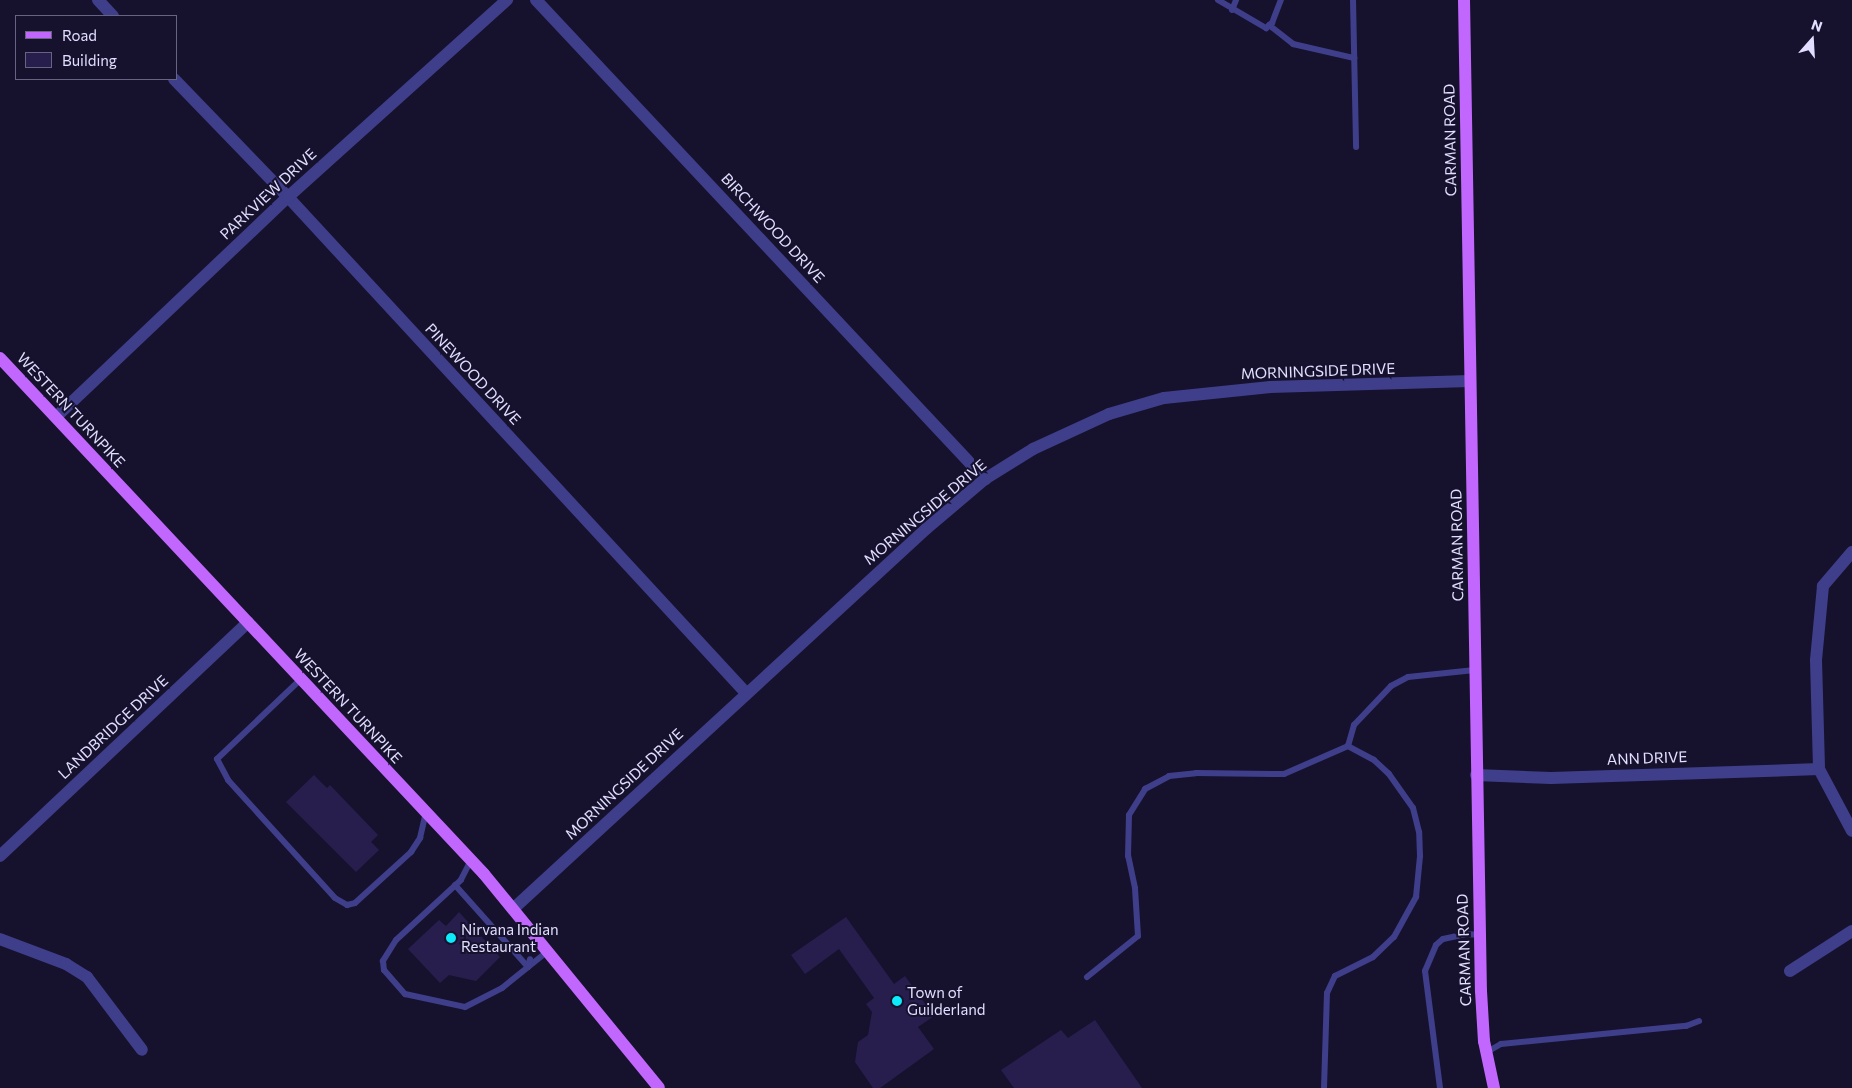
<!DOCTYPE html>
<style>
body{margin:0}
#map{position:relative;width:1852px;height:1088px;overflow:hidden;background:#16122d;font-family:Commissioner,sans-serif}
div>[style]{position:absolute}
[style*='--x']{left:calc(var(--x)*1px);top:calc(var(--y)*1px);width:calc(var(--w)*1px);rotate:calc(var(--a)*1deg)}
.building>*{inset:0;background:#271e4e}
.service>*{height:6px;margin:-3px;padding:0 3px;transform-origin:3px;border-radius:3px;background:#3f3e8b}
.minor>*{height:12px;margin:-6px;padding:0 6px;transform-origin:6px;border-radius:6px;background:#3f3e8b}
.primary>*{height:12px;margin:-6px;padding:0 6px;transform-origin:6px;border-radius:6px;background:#c267fd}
.dots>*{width:14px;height:14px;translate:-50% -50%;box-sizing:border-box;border:2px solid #16122d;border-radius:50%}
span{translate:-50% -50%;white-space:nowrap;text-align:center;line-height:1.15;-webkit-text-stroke:4px #16122d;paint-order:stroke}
.street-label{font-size:15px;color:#e1deff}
.poi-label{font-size:15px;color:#e1deff}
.left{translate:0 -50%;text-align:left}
.legend{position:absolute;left:15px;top:15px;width:162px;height:65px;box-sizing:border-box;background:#16122d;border:1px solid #676481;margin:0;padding:6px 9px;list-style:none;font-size:15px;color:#e1deff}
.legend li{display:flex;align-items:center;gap:10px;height:25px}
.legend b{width:25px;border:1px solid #676481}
.north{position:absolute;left:1787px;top:15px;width:50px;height:50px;-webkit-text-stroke:4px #16122d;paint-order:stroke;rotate:19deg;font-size:14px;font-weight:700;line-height:20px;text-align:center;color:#e1deff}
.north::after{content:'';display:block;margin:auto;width:18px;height:22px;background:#e1deff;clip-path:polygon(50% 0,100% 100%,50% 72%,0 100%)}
</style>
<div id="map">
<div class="building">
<div style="clip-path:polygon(314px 775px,327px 788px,330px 785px,378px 835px,371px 842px,379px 850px,356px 872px,286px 802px)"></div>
<div style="clip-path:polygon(459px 912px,500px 957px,476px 981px,449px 975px,440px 983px,408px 949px,439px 920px,446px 926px)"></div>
<div style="clip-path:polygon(846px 917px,894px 984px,905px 976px,934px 1016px,918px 1027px,934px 1049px,880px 1088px,873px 1088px,855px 1062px,858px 1042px,868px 1035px,872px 1012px,866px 1004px,874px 998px,839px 949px,805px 974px,791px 955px)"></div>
<div style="clip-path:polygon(1095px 1020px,1142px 1088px,1014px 1088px,1001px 1070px,1061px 1030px,1068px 1038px)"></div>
</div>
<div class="service">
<div style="--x:1218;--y:0;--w:56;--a:30.3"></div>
<div style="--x:1266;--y:28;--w:8;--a:-40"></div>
<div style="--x:1272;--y:23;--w:25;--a:-69"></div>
<div style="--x:1353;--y:0;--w:147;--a:88.8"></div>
<div style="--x:1232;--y:10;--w:11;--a:-68"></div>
<div style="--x:1269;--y:25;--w:31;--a:38"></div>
<div style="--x:1293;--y:44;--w:63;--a:12.9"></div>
<div style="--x:301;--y:679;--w:116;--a:136.4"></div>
<div style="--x:217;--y:759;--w:24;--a:62"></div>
<div style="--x:228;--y:780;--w:159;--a:47.8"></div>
<div style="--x:335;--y:898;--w:14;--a:30"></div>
<div style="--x:347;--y:905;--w:8;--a:-14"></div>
<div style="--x:355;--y:903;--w:76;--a:-42.3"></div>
<div style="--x:411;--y:852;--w:17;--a:-57"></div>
<div style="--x:420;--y:838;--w:26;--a:-77"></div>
<div style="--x:471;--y:860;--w:22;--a:117"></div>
<div style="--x:461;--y:880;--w:88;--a:137.3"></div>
<div style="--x:396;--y:940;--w:25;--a:122"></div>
<div style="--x:383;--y:961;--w:9;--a:84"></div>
<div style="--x:384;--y:970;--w:32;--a:49"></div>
<div style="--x:405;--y:994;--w:61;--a:12.2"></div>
<div style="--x:465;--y:1007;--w:42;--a:-27.2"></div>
<div style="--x:502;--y:988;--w:59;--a:-38.8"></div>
<div style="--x:455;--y:885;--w:110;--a:48.3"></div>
<div style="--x:528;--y:967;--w:8;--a:-76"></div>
<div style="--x:1087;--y:977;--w:65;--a:-38.8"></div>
<div style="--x:1138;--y:936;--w:48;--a:-93.6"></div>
<div style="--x:1135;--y:888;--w:33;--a:-102"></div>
<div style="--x:1128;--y:856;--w:41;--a:-88.6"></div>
<div style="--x:1129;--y:815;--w:31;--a:-58"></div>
<div style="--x:1145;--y:789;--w:27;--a:-28"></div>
<div style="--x:1169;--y:776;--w:27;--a:-6"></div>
<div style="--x:1196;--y:773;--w:88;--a:0.7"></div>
<div style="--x:1284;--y:774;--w:70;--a:-23.6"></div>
<div style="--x:1487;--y:1052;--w:16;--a:-30"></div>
<div style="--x:1501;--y:1044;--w:186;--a:-5.6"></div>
<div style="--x:1686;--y:1026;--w:14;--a:-21"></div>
<div style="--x:1324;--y:1088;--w:95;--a:-88.2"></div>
<div style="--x:1327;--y:993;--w:19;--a:-65"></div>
<div style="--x:1335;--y:976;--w:42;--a:-26.6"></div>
<div style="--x:1373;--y:957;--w:29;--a:-44"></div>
<div style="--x:1394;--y:937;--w:46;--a:-61.2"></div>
<div style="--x:1416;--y:897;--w:41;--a:-84.4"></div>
<div style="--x:1420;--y:856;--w:24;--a:-92"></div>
<div style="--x:1419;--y:832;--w:25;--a:-104"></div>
<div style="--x:1413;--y:808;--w:42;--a:-125.2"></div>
<div style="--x:1389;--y:774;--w:21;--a:-137"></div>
<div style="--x:1374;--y:760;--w:30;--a:-152"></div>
<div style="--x:1348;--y:746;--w:22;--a:-74"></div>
<div style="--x:1354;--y:725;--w:54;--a:-46.5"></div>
<div style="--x:1391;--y:686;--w:19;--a:-28"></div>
<div style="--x:1408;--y:677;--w:67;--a:-6"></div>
<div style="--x:1440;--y:1088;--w:118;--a:-97.3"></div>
<div style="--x:1425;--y:971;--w:28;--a:-67"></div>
<div style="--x:1436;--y:945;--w:9;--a:-41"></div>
<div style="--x:1443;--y:939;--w:24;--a:-12"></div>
<div style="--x:1466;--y:934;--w:14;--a:4"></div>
</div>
<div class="minor">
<div style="--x:98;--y:0;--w:22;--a:47"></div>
<div style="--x:536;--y:0;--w:657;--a:46.85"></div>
<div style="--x:174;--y:79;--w:164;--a:46"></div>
<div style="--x:288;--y:197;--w:675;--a:47.28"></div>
<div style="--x:56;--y:417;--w:320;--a:-43.5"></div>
<div style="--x:288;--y:197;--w:295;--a:-42"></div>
<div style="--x:1852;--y:552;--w:45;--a:130.5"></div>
<div style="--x:1823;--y:586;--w:74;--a:95.4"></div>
<div style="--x:1816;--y:660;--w:109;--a:88.4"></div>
<div style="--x:1819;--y:769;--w:70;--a:62"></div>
<div style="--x:1476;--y:775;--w:75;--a:2.3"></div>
<div style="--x:1551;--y:778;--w:268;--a:-1.9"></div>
<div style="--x:0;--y:856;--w:341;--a:-43.3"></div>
<div style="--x:513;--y:909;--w:561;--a:-42.62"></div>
<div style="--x:926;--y:529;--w:77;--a:-40.3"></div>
<div style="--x:985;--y:479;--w:57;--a:-32"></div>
<div style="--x:1033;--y:449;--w:84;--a:-24.7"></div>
<div style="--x:1109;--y:414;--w:57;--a:-16.2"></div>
<div style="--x:1164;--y:398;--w:107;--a:-5.9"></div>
<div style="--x:1270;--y:387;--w:200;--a:-1.7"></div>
<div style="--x:0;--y:939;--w:71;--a:20.7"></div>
<div style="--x:66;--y:964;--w:25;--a:32"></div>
<div style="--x:87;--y:977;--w:91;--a:53"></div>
<div style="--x:1790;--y:971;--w:74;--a:-32.8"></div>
</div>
<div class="primary">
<div style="--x:1464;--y:0;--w:991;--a:89.02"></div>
<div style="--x:1481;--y:991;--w:50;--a:86.6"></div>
<div style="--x:1484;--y:1041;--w:48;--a:78"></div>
<div style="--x:0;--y:358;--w:707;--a:46.83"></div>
<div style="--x:484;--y:874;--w:276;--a:50.7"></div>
</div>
<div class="dots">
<div style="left:451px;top:938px;background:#0deafc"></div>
<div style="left:897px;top:1001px;background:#0deafc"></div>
</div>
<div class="street-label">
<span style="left:1450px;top:140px;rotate:-91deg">CARMAN ROAD</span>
<span style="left:268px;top:194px;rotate:-43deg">PARKVIEW DRIVE</span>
<span style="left:773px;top:228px;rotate:47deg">BIRCHWOOD DRIVE</span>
<span style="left:1318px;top:371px;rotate:-2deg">MORNINGSIDE DRIVE</span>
<span style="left:473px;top:374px;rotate:47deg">PINEWOOD DRIVE</span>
<span style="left:71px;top:410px;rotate:47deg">WESTERN TURNPIKE</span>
<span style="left:925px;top:512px;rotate:-40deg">MORNINGSIDE DRIVE</span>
<span style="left:1457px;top:545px;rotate:-91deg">CARMAN ROAD</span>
<span style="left:348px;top:706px;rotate:47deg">WESTERN TURNPIKE</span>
<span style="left:113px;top:727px;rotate:-43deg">LANDBRIDGE DRIVE</span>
<span style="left:1647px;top:758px;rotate:-2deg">ANN DRIVE</span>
<span style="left:624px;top:784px;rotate:-43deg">MORNINGSIDE DRIVE</span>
<span style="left:1464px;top:950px;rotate:-92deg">CARMAN ROAD</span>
</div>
<div class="poi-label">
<span class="left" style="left:461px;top:938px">Nirvana Indian<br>Restaurant</span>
<span class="left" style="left:907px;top:1001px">Town of<br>Guilderland</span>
</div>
<ul class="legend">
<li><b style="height:6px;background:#c267fd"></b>Road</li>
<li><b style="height:14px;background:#271e4e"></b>Building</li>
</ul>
<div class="north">N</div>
</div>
